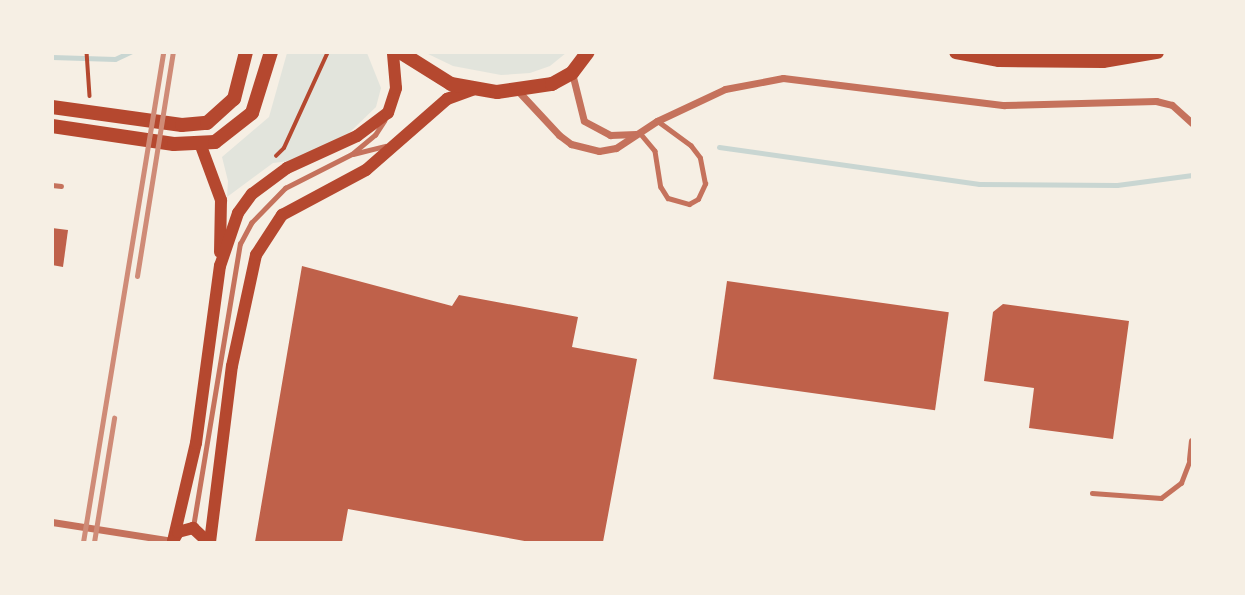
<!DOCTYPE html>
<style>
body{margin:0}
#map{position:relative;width:1245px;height:595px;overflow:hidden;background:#f6efe4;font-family:"Fira Sans Condensed",sans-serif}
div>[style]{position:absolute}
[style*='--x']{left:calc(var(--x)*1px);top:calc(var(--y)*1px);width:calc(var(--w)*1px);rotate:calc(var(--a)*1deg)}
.green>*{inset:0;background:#e2e4dc}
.stream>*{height:5px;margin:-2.5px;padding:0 2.5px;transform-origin:2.5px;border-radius:2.5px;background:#c9d6d2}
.building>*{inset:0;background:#bf614a;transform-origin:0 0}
.path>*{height:3.5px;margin:-1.75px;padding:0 1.75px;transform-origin:1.75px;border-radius:1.75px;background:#b5482f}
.service>*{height:4.5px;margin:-2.25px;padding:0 2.25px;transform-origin:2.25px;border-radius:2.25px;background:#c5725c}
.minor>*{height:7px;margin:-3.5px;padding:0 3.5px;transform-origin:3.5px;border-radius:3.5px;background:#c5725c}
.secondary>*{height:12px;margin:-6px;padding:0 6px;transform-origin:6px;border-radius:6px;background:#b5482f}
.primary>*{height:14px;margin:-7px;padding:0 7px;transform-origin:7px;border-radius:7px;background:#b5482f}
.rail>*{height:5px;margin:-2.5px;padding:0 2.5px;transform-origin:2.5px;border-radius:2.5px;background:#cf8b77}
span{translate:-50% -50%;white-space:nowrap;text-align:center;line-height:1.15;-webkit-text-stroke:5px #f6efe4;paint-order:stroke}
.frame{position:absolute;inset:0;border:54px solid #f6efe4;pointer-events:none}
</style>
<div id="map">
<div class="green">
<div style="clip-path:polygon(287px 53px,367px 53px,381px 88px,376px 107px,350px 132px,298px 160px,273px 163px,227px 197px,228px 181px,222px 157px,269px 117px)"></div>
<div style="clip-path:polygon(426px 53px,566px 53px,550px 66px,530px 73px,501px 75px,453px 66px)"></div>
</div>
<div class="stream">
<div style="--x:52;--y:57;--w:63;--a:1.8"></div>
<div style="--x:115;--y:59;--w:17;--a:-25"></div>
<div style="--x:719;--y:147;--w:263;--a:8.1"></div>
<div style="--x:979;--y:184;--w:138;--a:0.4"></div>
<div style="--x:1117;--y:185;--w:76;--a:-7.6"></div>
</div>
<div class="building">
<div style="clip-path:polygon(52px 228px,68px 230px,63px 267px,52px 265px)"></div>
<div style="clip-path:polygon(302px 266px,452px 306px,459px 295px,578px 317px,572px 347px,637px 359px,603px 542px,530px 542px,348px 509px,342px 542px,255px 542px)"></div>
<div style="left:727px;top:281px;width:224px;height:99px;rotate:8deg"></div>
<div style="clip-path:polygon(1003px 304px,1129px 321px,1113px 439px,1029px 428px,1034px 388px,984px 381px,993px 312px)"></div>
</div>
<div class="path">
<div style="--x:87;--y:52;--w:44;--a:86.1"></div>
<div style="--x:276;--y:156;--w:11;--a:-45"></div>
<div style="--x:284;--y:148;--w:106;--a:-65.4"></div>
</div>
<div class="service">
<div style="--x:640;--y:133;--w:23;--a:50"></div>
<div style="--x:655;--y:151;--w:36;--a:81"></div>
<div style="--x:661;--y:187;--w:13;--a:58"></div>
<div style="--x:668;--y:198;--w:22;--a:16"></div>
<div style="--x:689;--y:204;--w:10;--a:-29"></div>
<div style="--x:698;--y:199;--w:17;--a:-65"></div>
<div style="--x:705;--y:184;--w:26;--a:-101"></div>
<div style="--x:700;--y:158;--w:15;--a:-127"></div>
<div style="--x:691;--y:146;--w:42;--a:-143.7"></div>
<div style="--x:353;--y:154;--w:33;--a:-14"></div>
<div style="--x:52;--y:185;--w:9;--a:6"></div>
<div style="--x:1092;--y:493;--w:69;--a:4.1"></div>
<div style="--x:1161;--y:498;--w:25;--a:-37"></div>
<div style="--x:1181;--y:483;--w:26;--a:-69"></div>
<div style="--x:193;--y:527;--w:287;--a:-80.6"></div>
<div style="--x:240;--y:244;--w:24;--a:-62"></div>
<div style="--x:251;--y:223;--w:49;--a:-45.8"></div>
<div style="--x:285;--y:188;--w:75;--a:-26.9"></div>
<div style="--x:352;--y:154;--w:30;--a:-40"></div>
<div style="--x:375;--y:135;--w:17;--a:-57"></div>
</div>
<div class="minor">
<div style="--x:572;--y:73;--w:49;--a:76"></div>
<div style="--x:584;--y:121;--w:30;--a:28"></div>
<div style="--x:610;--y:135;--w:26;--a:-2"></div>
<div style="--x:519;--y:92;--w:59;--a:47.1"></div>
<div style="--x:559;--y:135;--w:15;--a:37"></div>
<div style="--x:571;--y:144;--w:29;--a:14"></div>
<div style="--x:599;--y:151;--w:17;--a:-10"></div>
<div style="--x:616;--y:148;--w:49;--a:-33.4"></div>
<div style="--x:657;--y:121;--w:75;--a:-25.2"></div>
<div style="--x:725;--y:89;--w:59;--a:-10.7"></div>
<div style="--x:783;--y:78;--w:223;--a:7"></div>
<div style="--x:1004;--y:105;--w:152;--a:-1.5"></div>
<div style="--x:1156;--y:101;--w:16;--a:14"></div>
<div style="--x:1172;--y:105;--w:27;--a:42"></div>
<div style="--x:1190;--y:459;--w:18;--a:-84"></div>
<div style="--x:52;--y:522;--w:122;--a:8.9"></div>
</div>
<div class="secondary">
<div style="--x:201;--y:146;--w:58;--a:69.7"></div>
<div style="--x:221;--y:200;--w:52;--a:91.1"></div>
<div style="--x:173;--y:541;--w:101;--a:-76.8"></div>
<div style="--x:196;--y:443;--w:179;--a:-82.3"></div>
<div style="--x:220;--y:266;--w:56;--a:-71.2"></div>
<div style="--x:238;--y:213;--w:24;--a:-54"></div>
<div style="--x:252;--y:194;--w:44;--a:-36.6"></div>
<div style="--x:287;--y:168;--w:77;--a:-24.6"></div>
<div style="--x:357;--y:136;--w:39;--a:-37"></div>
<div style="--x:388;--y:113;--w:26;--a:-72"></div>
<div style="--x:396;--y:88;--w:36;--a:-95"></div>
<div style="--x:173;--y:541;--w:10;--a:-61"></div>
<div style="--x:178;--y:532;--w:16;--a:-15"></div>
<div style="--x:193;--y:528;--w:21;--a:43"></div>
<div style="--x:210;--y:542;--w:177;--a:-82.9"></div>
<div style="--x:232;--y:366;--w:114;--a:-77.8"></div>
<div style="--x:256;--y:255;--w:48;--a:-57"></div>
<div style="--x:282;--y:215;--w:95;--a:-28.2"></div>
<div style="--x:366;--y:170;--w:108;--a:-41.2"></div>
<div style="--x:447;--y:99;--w:27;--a:-20"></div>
</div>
<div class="primary">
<div style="--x:400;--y:52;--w:60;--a:32.1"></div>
<div style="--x:451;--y:84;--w:47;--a:9.9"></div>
<div style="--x:497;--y:92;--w:56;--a:-8.3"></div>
<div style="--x:552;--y:84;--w:23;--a:-29"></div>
<div style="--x:572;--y:73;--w:26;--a:-53"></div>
<div style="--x:956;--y:52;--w:44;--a:10.5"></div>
<div style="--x:999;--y:60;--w:104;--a:0.6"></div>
<div style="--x:1103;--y:61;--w:55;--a:-9.5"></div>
<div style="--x:52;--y:107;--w:131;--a:7.9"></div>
<div style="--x:182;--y:125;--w:25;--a:-5"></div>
<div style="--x:207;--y:123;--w:36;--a:-42"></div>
<div style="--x:234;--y:99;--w:49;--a:-75.7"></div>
<div style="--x:52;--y:126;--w:123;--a:8.4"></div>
<div style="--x:174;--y:144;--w:41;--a:-2.8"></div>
<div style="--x:215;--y:142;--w:47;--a:-38.1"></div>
<div style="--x:252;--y:113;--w:64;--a:-72.7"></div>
</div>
<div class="rail">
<div style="--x:137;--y:276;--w:227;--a:-80.9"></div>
<div style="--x:83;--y:542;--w:496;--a:-80.7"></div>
<div style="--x:94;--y:542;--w:126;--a:-80.8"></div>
</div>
<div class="frame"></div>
</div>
